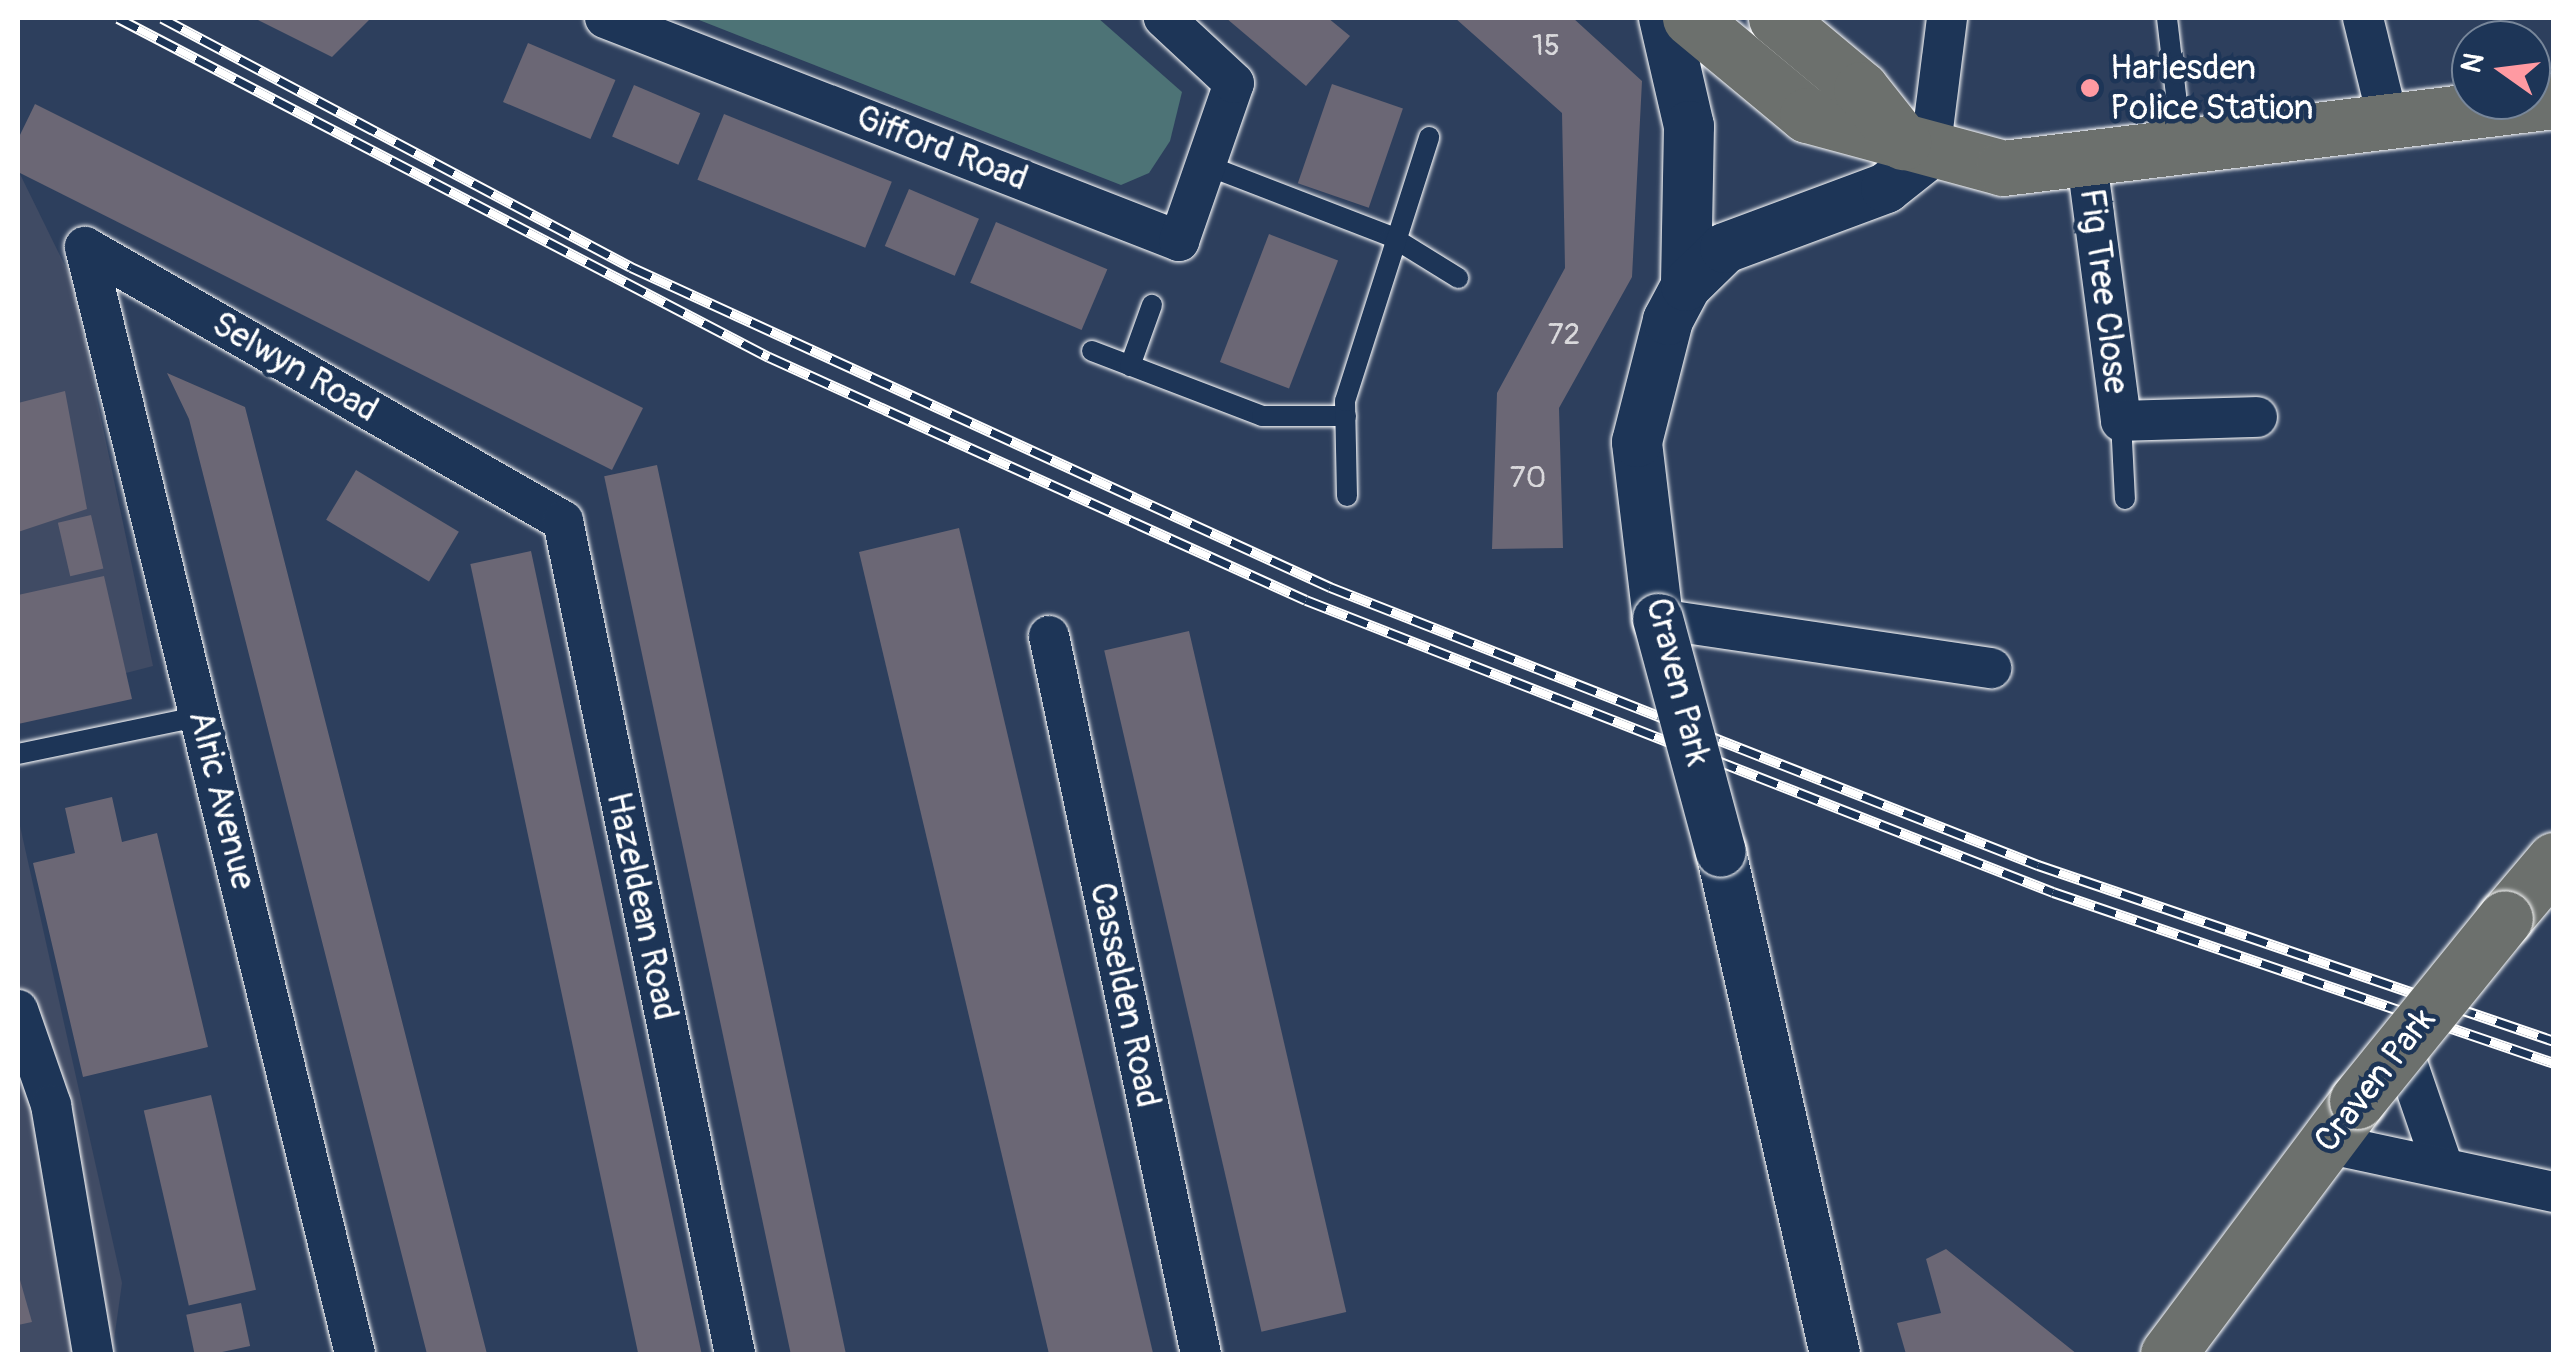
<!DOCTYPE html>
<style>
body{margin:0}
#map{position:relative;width:2571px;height:1372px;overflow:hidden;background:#2d3f5d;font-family:Pangolin,sans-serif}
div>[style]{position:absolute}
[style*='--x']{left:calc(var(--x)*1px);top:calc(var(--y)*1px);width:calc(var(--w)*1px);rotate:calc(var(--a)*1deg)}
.built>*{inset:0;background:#404b64}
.green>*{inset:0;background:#4d7376}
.building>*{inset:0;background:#6b6775;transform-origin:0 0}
.roads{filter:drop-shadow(0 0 2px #fff) drop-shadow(0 0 2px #fff)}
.service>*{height:20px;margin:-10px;padding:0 10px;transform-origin:10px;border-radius:10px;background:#1d3557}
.minor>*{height:40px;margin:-20px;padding:0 20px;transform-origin:20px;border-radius:20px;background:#1d3557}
.tertiary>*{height:50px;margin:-25px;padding:0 25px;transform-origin:25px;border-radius:25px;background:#1d3557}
.primary>*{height:55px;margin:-27.5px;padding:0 27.5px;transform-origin:27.5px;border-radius:27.5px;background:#6c706d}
.rail>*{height:11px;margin-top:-5.5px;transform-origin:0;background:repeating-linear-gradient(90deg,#1d3557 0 22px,#fff 0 44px);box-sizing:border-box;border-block:2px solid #fff}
.bridges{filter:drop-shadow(0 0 2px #fff) drop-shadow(0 0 2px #fff)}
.tertiary-bridge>*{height:50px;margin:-25px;padding:0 25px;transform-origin:25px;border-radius:25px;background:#1d3557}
.primary-bridge>*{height:55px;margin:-27.5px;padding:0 27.5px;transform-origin:27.5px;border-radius:27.5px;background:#6c706d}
.dots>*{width:28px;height:28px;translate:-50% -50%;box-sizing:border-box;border:5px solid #1d3557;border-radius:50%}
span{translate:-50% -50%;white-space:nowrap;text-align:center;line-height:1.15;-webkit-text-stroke:9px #1d3557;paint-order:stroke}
.number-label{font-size:30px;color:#dad9dc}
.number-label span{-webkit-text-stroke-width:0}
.poi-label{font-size:35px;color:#fff}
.left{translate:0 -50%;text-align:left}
.street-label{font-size:35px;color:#fff}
.frame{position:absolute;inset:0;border:20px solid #fff;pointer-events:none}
.north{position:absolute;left:2451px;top:20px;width:100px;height:100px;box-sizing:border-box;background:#1d3557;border:2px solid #77869a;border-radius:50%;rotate:284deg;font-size:28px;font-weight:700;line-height:40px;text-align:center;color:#fff}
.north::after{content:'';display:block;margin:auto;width:35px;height:45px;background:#ff9aa2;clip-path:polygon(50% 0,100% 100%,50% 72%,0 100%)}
</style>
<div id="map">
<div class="built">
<div style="clip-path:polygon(18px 170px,72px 280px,153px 666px,18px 701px)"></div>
<div style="clip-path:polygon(18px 817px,122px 1283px,112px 1354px,18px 1354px)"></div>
</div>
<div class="green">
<div style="clip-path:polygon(694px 18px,1098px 18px,1182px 92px,1170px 141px,1149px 173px,1121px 185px)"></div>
</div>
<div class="building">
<div style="clip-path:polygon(254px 18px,371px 18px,332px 57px)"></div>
<div style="clip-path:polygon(1226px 18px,1328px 18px,1350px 36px,1306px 86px)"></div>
<div style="clip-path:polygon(1455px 18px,1573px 18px,1642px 81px,1632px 277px,1559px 408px,1563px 548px,1492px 549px,1497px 393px,1565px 268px,1562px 113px)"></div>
<div style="left:528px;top:43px;width:95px;height:64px;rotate:23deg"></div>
<div style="left:1332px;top:84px;width:75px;height:105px;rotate:19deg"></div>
<div style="left:634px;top:85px;width:72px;height:56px;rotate:23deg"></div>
<div style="clip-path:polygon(35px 104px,643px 408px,612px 470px,18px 172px,18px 139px)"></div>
<div style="left:724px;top:114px;width:181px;height:71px;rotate:22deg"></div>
<div style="left:909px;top:189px;width:76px;height:62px;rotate:23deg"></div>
<div style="left:996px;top:222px;width:121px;height:66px;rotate:23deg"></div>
<div style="left:1269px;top:234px;width:74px;height:137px;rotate:21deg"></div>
<div style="clip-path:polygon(167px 373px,245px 407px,487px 1354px,427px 1354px,189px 419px)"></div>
<div style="clip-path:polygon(65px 391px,87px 509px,18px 532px,18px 403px)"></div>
<div style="left:657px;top:465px;width:909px;height:54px;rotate:78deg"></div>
<div style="left:356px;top:470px;width:120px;height:58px;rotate:31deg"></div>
<div style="left:91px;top:515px;width:55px;height:34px;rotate:77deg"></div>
<div style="clip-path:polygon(959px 528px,1153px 1353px,1149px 1354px,1049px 1354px,859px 552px)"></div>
<div style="left:531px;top:551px;width:821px;height:62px;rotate:78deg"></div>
<div style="clip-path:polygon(104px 576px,132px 699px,18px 724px,18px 595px)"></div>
<div style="left:1189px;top:631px;width:699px;height:87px;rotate:77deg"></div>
<div style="clip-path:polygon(112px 797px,122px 842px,157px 833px,208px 1047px,83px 1077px,33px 863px,75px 853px,65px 808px)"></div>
<div style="left:211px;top:1095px;width:200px;height:69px;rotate:77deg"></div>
<div style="clip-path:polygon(1946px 1249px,2077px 1354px,1906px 1354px,1897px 1323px,1941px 1313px,1926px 1259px)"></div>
<div style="clip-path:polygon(18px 1273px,32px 1322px,18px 1325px)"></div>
<div style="left:241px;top:1303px;width:44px;height:56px;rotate:78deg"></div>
</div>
<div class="roads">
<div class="service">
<div style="--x:2167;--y:18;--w:129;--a:83.3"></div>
<div style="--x:1211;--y:167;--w:194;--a:21.1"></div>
<div style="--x:1392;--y:237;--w:78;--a:31.8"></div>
<div style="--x:1092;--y:351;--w:182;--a:20.9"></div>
<div style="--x:1262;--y:416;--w:84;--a:0"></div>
<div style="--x:1130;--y:366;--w:65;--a:-70.2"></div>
<div style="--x:2121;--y:421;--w:78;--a:87.1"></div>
<div style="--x:1347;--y:496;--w:95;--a:-91.2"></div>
<div style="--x:1345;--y:401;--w:277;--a:-72.3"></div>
<div style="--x:18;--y:754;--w:188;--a:-11.7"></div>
</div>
<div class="minor">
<div style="--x:605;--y:18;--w:616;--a:21.23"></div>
<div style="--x:1179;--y:241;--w:167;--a:-70.8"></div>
<div style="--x:1234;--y:83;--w:96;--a:-137.1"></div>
<div style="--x:2363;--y:18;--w:105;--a:76.2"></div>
<div style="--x:1930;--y:153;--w:136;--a:-82.8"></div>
<div style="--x:2087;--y:162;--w:261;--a:82.5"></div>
<div style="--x:2121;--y:421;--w:136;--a:-1.7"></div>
<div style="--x:85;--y:247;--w:551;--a:29.82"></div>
<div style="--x:563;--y:521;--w:851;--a:78.33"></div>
<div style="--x:85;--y:247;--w:1139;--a:76.29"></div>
<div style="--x:1658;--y:619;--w:337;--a:8.4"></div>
<div style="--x:1049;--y:636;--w:734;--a:78.05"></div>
<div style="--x:18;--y:1010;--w:101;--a:70.8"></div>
<div style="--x:51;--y:1105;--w:253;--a:80.4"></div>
<div style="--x:2401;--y:1045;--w:123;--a:71"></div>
<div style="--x:2325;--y:1143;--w:234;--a:12.1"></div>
</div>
<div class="tertiary">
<div style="--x:1664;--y:18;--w:111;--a:77"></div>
<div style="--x:1689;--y:126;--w:160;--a:91.1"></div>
<div style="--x:1658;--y:619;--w:178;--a:-96.8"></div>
<div style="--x:1637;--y:442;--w:126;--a:-75.7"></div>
<div style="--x:1668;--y:320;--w:38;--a:-62"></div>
<div style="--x:1686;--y:286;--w:54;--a:-44.3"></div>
<div style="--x:1725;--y:248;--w:172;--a:-20.4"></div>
<div style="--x:1886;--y:188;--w:56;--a:-38.5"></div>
<div style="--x:1721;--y:852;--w:515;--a:77.21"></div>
</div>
<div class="primary">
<div style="--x:1690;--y:18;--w:152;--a:39.7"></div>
<div style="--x:1807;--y:115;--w:203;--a:15.1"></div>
<div style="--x:2003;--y:168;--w:555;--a:-6.93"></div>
<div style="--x:1776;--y:18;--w:111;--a:39.9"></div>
<div style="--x:1861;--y:89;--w:68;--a:51.6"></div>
<div style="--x:2505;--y:918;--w:76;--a:-49.8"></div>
<div style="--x:2168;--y:1354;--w:316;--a:-53.2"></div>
</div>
</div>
<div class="rail">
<div style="--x:118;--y:18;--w:734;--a:27.51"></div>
<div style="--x:769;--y:357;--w:589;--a:24.35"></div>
<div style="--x:1306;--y:600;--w:802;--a:21.35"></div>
<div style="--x:2053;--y:892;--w:529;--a:18.85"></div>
<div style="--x:162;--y:18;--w:531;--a:27.96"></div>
<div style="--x:631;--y:267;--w:769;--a:24.6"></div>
<div style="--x:1330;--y:587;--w:761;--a:21.44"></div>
<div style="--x:2038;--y:865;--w:545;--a:18.83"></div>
</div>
<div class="bridges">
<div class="tertiary-bridge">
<div style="--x:1658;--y:619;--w:241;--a:74.9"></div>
</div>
<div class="primary-bridge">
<div style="--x:2357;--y:1101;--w:235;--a:-51"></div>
</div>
</div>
<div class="dots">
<div style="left:2090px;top:88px;background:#ff9aa2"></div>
</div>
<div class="number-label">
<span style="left:1546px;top:46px">15</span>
<span style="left:1564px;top:335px">72</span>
<span style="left:1528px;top:478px">70</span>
</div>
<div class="poi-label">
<span class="left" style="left:2110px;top:88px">Harlesden<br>Police Station</span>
</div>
<div class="street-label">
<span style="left:942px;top:148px;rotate:21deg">Gifford Road</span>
<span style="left:2104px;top:291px;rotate:83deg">Fig Tree Close</span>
<span style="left:295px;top:367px;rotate:30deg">Selwyn Road</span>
<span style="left:1678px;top:682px;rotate:76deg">Craven Park</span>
<span style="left:222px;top:800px;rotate:76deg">Alric Avenue</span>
<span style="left:642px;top:906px;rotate:78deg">Hazeldean Road</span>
<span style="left:1125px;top:995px;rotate:78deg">Casselden Road</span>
<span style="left:2375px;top:1080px;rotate:-52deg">Craven Park</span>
</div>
<div class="frame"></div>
<div class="north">N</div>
</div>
